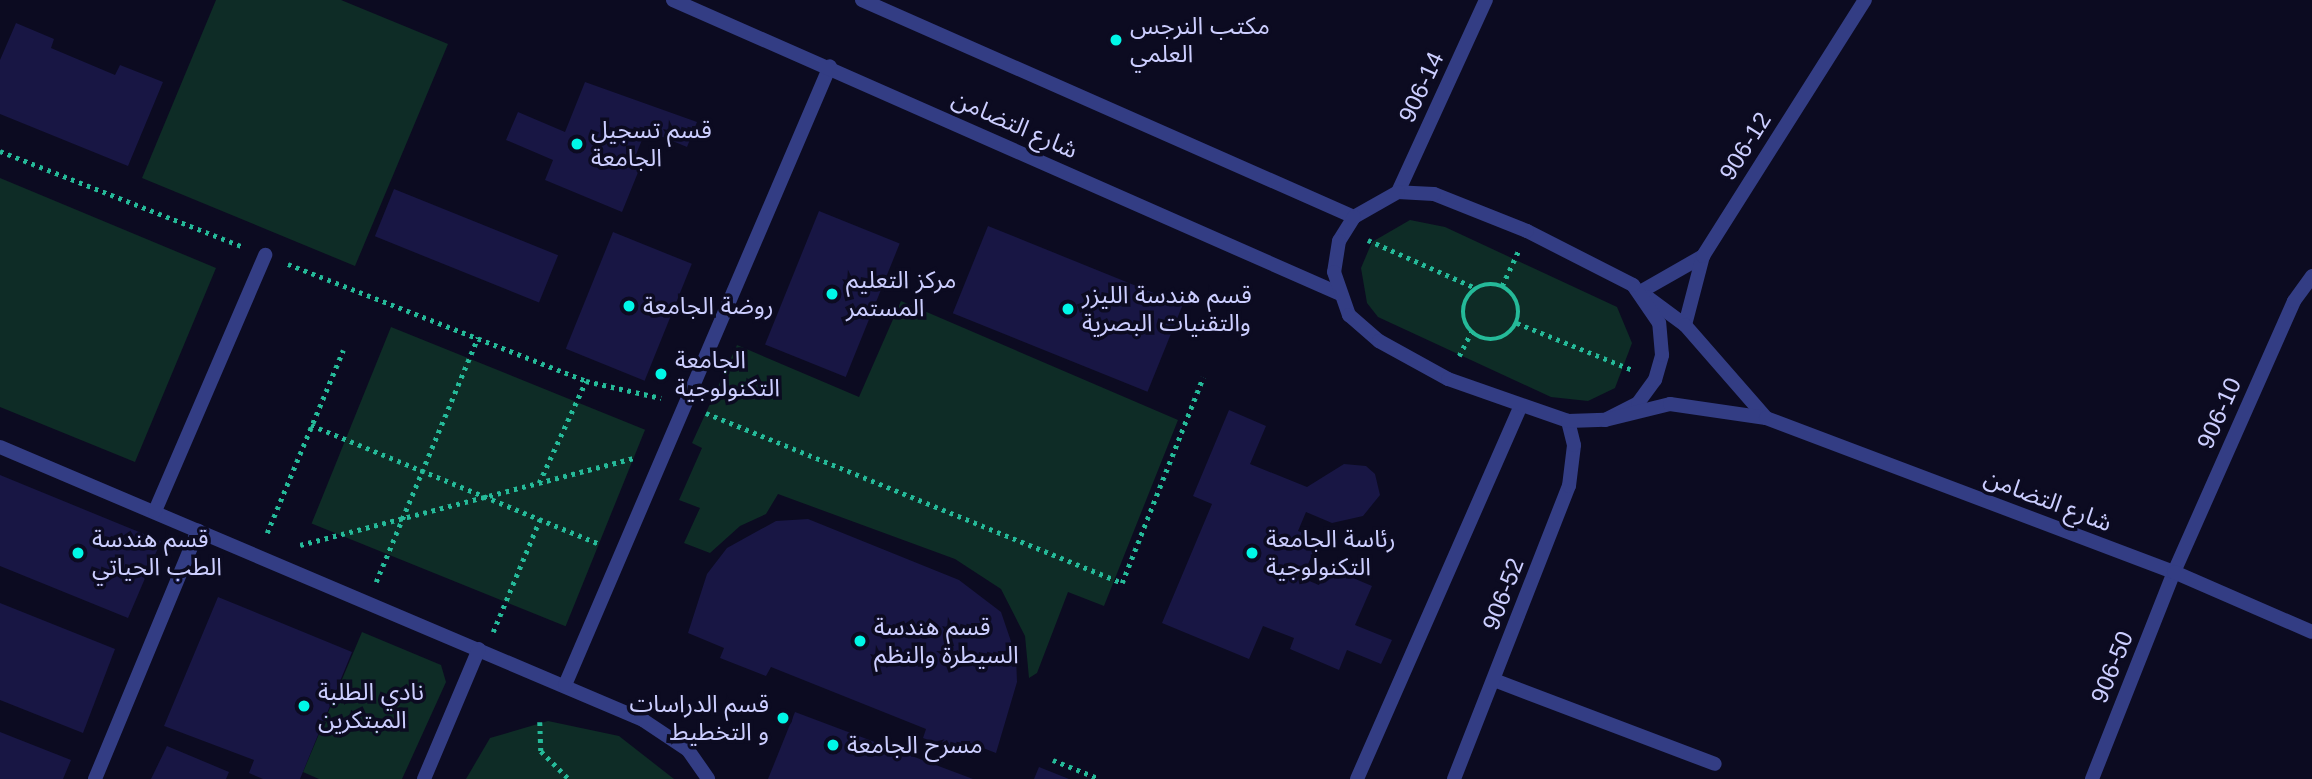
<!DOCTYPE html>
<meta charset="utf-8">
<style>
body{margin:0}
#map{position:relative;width:2312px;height:779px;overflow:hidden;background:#0c0b21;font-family:Helvetica,"Noto Sans Arabic",sans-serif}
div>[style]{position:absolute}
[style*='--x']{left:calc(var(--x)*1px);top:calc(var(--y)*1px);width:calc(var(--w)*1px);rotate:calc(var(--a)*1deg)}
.green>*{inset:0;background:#0e2c26;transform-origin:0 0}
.building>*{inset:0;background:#181644;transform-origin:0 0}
.path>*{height:4.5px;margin-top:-2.25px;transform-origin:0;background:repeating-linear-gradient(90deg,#25ba99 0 3.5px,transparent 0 8.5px)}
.path>.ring{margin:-2.25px;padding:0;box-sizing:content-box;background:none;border:4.5px solid #25ba99;border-radius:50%}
.service>*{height:14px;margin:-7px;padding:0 7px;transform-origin:7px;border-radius:7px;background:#333d84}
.minor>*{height:14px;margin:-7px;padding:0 7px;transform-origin:7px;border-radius:7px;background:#333d84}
.tertiary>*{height:14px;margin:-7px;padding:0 7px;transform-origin:7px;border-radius:7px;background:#333d84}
.dots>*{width:19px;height:19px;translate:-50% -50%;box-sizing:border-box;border:4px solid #0c0b21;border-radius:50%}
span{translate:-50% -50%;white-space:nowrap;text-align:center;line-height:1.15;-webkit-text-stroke:7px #0c0b21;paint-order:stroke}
.poi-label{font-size:24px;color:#ccceff}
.left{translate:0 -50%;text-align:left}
.right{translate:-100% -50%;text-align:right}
.street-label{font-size:24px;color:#ccceff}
</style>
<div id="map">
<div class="green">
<div style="clip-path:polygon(216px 0,341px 0,448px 44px,355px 266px,142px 178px)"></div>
<div style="clip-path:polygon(0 178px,216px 268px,135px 462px,0 407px)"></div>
<div style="clip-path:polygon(1410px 220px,1445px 227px,1617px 307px,1632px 343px,1615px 388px,1588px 401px,1551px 397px,1378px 317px,1367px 303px,1361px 268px,1372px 242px)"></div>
<div style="clip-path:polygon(901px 301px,1178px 420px,1104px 606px,1068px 592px,1037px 673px,1029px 678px,1025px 636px,1001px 589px,955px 559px,778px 494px,766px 514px,740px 526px,710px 553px,684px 543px,700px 508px,679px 500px,702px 448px,692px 443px,737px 345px,859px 397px)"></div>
<div style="left:391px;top:327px;width:274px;height:212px;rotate:22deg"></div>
<div style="clip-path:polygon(362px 632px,441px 665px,446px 682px,402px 779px,319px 779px,303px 772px)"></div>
<div style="clip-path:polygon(548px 721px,619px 736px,674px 779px,466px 779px,490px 738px)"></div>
</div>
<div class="building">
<div style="clip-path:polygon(16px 23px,54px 39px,51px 48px,115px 75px,120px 65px,163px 82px,128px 166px,0 114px,0 60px)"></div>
<div style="clip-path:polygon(585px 82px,697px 122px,687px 147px,646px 130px,633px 162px,641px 165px,622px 212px,545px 180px,553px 160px,506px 140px,518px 112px,565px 132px)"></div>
<div style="left:394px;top:189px;width:177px;height:51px;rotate:22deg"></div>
<div style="left:819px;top:211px;width:87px;height:144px;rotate:22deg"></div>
<div style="left:988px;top:226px;width:210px;height:94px;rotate:22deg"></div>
<div style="left:613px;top:232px;width:85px;height:126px;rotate:22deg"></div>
<div style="clip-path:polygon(1229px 410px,1266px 426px,1250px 464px,1307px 487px,1344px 464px,1366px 466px,1375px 474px,1380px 495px,1363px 516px,1332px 523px,1306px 512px,1298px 531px,1319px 539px,1302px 578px,1319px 585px,1327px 567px,1372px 586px,1355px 625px,1392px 640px,1381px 664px,1347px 650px,1339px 670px,1290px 649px,1294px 638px,1263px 626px,1249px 659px,1162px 623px,1212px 504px,1193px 496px)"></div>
<div style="clip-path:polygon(0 475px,161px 541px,128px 618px,0 566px)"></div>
<div style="clip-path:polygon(808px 519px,959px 580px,1001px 612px,1016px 656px,1017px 682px,996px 753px,970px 743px,965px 754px,923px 738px,926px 729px,771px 667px,766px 676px,720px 658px,724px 648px,688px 633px,707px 574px,727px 548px,776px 521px)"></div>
<div style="clip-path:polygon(218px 597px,352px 652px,300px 779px,263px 779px,249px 773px,254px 760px,164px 726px)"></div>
<div style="clip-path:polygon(0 603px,115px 649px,83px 733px,0 700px)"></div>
<div style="clip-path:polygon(795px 712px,973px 779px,768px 779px)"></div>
<div style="clip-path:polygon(0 732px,71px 760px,63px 779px,0 779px)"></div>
<div style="clip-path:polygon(167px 746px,229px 772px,226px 779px,151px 779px)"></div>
<div style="clip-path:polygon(1039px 767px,1069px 779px,1034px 779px)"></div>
</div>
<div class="path">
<div style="--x:0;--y:151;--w:262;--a:21.5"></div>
<div style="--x:1368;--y:240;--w:118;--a:24"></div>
<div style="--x:288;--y:264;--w:320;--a:21.4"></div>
<div style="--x:586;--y:381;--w:77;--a:12.8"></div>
<div class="ring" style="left:1463px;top:284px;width:51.5px;height:51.5px"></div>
<div style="--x:1502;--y:286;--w:38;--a:-65"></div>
<div style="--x:1517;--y:323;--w:125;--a:22.1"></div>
<div style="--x:1459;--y:356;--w:27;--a:-63"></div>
<div style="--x:706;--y:413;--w:449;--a:22.2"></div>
<div style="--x:1122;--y:583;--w:221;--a:-68.5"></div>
<div style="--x:311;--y:425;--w:310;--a:22.4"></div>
<div style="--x:539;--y:483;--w:112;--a:-65.3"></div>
<div style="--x:267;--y:533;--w:198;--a:-67.4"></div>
<div style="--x:300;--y:545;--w:348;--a:-14.6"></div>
<div style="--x:376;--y:582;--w:265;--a:-67.4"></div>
<div style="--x:493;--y:632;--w:122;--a:-67.4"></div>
<div style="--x:540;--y:722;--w:29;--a:88"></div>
<div style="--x:541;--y:751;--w:40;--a:45"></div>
<div style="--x:1053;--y:760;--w:51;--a:22"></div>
</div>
<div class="service">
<div style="--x:0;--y:447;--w:699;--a:23"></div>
<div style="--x:643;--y:720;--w:54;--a:33.7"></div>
<div style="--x:688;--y:750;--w:35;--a:55"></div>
<div style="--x:155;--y:511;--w:279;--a:-66.7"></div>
<div style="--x:1494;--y:680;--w:236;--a:20.8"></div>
<div style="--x:565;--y:685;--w:673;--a:-66.82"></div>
<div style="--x:95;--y:779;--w:269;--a:-67.5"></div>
<div style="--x:424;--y:779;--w:141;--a:-67.1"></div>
<div style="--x:1357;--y:779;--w:405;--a:-66.3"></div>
</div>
<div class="minor">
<div style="--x:1398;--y:192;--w:211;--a:-65.4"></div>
<div style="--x:1640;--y:292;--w:73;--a:-29.7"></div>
<div style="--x:1685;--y:325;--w:71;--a:-75.4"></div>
<div style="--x:1703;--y:256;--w:303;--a:-57.7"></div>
<div style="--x:1454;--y:779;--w:315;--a:-68.6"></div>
<div style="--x:1569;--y:486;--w:41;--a:-83"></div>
<div style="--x:1574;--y:445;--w:25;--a:-104"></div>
<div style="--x:2092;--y:779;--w:223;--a:-68.4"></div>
<div style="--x:2174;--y:572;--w:296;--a:-66.1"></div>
<div style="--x:2294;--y:301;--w:31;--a:-54"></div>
</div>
<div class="tertiary">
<div style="--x:673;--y:0;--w:727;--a:23.78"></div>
<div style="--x:862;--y:0;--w:538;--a:23.8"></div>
<div style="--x:1647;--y:297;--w:47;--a:36.4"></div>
<div style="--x:1685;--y:325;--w:123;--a:48.9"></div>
<div style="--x:1605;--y:420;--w:37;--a:-27"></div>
<div style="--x:1638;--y:403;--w:29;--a:-54"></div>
<div style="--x:1655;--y:380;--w:26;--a:-74"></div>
<div style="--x:1662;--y:355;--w:32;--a:-95"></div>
<div style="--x:1659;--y:323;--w:46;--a:-124.4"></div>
<div style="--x:1633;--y:285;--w:119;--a:-153"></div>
<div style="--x:1527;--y:231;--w:100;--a:-158.3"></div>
<div style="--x:1434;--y:194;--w:36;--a:-177"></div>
<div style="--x:1398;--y:192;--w:51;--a:150.4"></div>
<div style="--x:1354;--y:217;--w:28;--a:122"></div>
<div style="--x:1339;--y:241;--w:31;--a:99"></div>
<div style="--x:1334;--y:272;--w:46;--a:70.8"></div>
<div style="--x:1349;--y:315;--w:40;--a:41"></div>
<div style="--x:1379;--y:341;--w:79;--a:28.8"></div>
<div style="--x:1448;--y:379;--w:127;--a:19.3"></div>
<div style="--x:1568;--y:421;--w:37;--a:-2"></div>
<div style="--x:1605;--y:420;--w:67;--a:-13.8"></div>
<div style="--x:1670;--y:404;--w:97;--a:8.3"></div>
<div style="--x:1766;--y:418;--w:436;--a:20.7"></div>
<div style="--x:2174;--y:572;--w:150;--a:23.5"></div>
</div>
<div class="dots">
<div style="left:1116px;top:40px;background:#00f7e7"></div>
<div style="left:577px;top:144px;background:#00f7e7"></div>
<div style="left:832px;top:294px;background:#00f7e7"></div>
<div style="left:629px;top:306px;background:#00f7e7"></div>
<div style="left:1068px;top:309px;background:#00f7e7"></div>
<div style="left:661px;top:374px;background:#00f7e7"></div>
<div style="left:78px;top:553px;background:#00f7e7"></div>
<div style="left:1252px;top:553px;background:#00f7e7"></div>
<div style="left:860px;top:641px;background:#00f7e7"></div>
<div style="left:304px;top:706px;background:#00f7e7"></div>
<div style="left:783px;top:718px;background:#00f7e7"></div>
<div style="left:833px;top:745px;background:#00f7e7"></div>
</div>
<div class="poi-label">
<span class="left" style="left:1130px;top:40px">مكتب النرجس<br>العلمي</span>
<span class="left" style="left:591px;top:144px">قسم تسجيل<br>الجامعة</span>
<span class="left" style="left:846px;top:294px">مركز التعليم<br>المستمر</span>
<span class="left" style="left:1082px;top:309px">قسم هندسة الليزر<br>والتقنيات البصرية</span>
<span class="left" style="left:643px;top:306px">روضة الجامعة</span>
<span class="left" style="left:675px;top:374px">الجامعة<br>التكنولوجية</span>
<span class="left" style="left:92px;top:553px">قسم هندسة<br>الطب الحياتي</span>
<span class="left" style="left:1266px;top:553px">رئاسة الجامعة<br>التكنولوجية</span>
<span class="left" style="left:874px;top:641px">قسم هندسة<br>السيطرة والنظم</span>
<span class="left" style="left:318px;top:706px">نادي الطلبة<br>المبتكرين</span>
<span class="right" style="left:769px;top:718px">قسم الدراسات<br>و التخطيط</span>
<span class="left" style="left:847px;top:745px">مسرح الجامعة</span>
</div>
<div class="street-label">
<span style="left:1421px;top:87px;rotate:-65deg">906-14</span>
<span style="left:1015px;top:124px;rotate:24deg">شارع التضامن</span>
<span style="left:1745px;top:146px;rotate:-58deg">906-12</span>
<span style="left:2219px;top:413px;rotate:-66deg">906-10</span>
<span style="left:2048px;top:500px;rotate:21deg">شارع التضامن</span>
<span style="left:1503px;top:594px;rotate:-69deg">906-52</span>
<span style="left:2112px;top:667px;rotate:-68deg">906-50</span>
</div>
</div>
